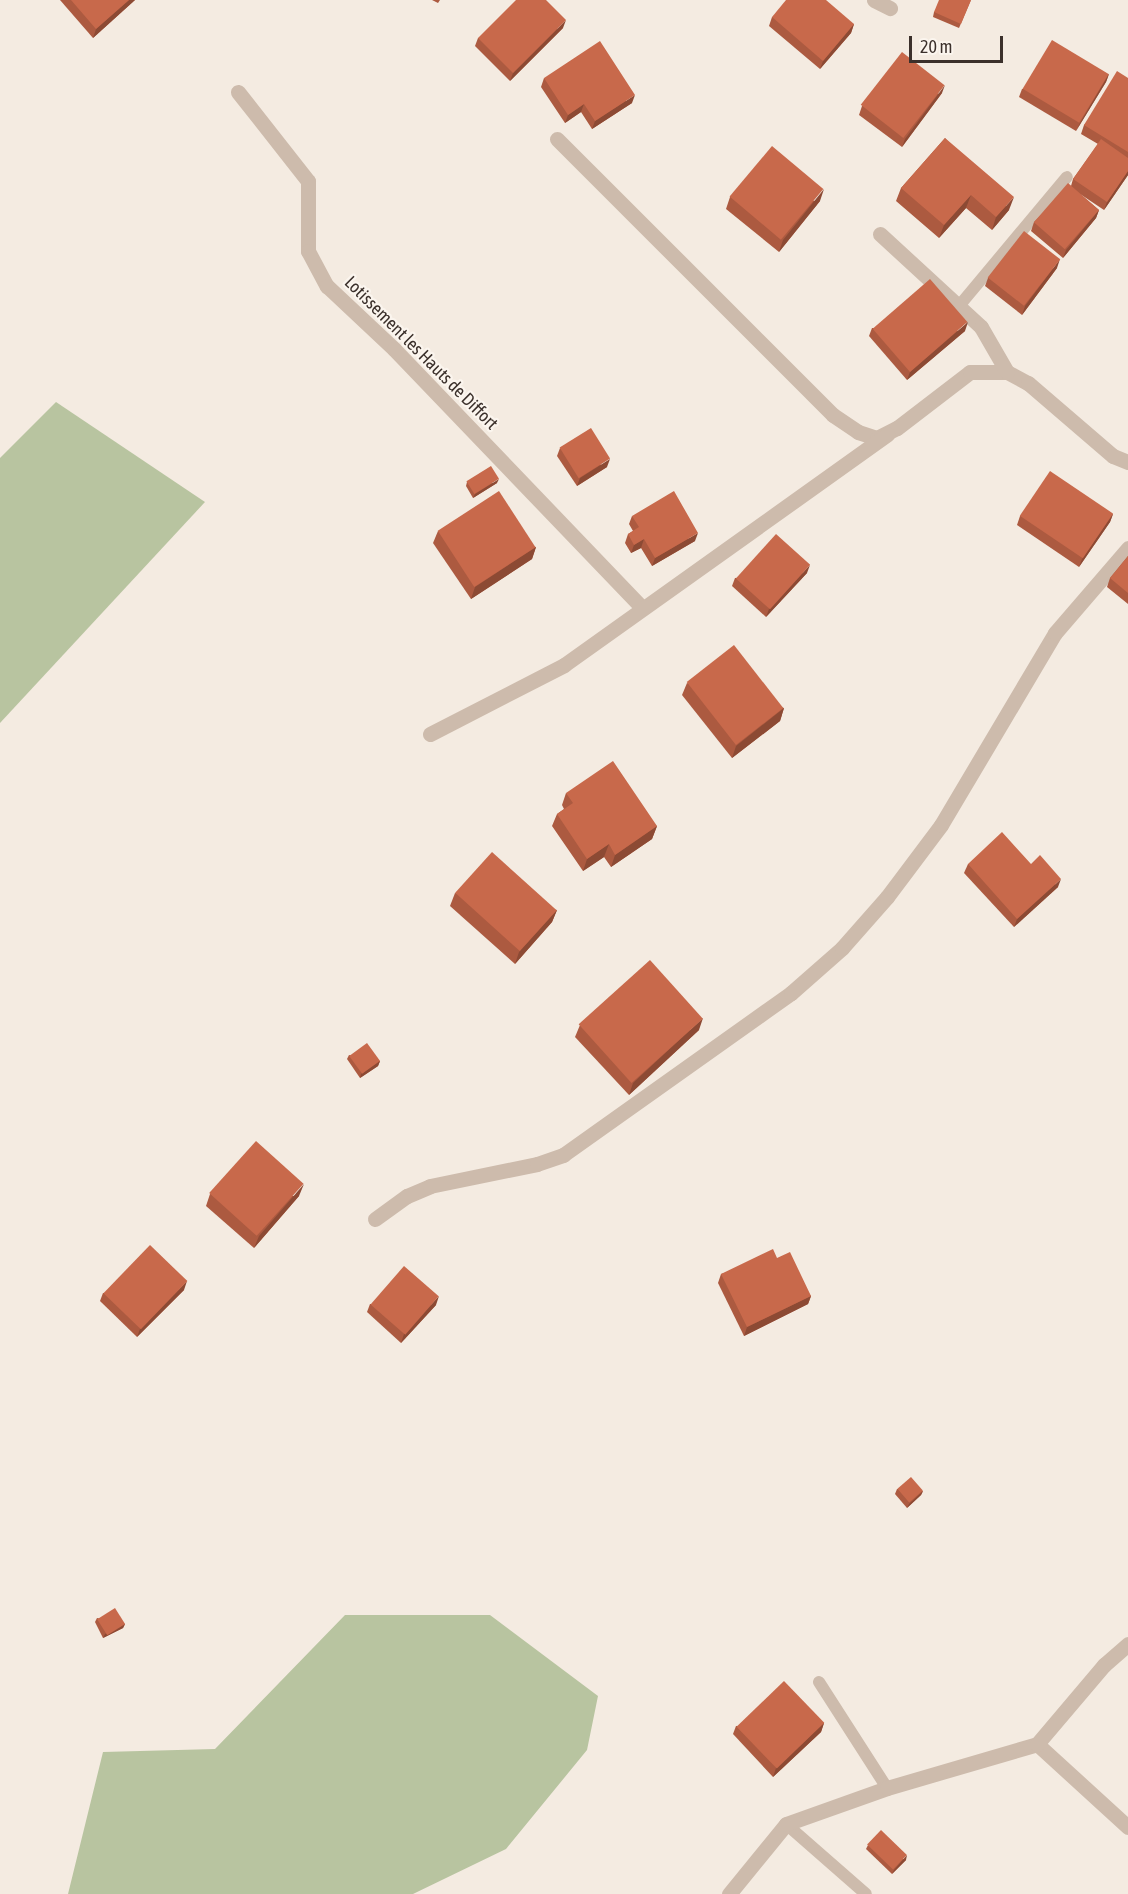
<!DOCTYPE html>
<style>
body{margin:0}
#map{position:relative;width:1128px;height:1894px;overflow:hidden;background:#f4ebe1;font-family:"Asap Condensed",sans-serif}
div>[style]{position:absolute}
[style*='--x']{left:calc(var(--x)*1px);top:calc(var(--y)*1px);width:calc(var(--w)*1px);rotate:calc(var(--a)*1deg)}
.green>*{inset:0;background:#b8c4a0}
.lane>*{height:12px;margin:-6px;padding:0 6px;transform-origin:6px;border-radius:6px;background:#cdbbac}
.street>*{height:15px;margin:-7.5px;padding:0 7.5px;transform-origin:7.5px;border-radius:7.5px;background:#cdbbac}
.wall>*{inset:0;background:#ac5a40}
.shaded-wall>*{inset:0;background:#8c4a34}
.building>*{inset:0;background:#c8694b;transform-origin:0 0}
span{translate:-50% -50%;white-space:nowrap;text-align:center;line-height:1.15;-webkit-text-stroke:4.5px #fbf5ee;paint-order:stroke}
.street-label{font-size:18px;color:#3b302b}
.scale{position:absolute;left:909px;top:36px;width:94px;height:27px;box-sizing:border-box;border:3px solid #3b302b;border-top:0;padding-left:8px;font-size:18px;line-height:21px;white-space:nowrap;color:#3b302b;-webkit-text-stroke:4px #fbf5ee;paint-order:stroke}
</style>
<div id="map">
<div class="green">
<div style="clip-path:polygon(56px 402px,205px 502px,0 723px,0 458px)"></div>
<div style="clip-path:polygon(345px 1615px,490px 1615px,598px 1696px,587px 1750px,506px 1849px,413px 1894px,68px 1894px,103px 1752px,215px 1749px)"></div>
</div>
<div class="lane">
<div style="--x:959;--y:306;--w:168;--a:-50.1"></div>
<div style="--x:819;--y:1682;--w:126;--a:57.3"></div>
<div style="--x:786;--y:1824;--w:106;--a:41.2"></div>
</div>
<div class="street">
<div style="--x:874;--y:0;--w:18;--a:27"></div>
<div style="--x:238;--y:92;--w:113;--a:51.8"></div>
<div style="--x:308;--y:181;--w:70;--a:90"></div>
<div style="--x:308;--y:251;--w:40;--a:62"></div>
<div style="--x:327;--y:286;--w:92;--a:43.2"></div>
<div style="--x:394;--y:349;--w:359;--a:46.2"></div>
<div style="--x:557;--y:139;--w:390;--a:45"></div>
<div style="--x:833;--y:415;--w:30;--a:34"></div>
<div style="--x:858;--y:432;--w:20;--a:18"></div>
<div style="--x:877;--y:438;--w:22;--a:-27"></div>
<div style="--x:897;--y:428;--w:92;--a:-37.5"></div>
<div style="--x:970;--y:372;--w:37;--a:0"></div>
<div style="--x:1007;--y:372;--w:24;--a:28"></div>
<div style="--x:1028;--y:383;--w:112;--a:40.7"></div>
<div style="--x:1113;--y:456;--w:16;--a:22"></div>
<div style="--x:880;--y:234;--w:137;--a:42.6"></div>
<div style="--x:981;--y:327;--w:52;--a:60"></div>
<div style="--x:430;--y:734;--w:151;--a:-27.2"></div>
<div style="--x:564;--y:665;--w:397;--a:-35.5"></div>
<div style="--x:375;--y:1219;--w:39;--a:-36"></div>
<div style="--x:407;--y:1196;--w:25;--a:-23"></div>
<div style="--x:430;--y:1186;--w:109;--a:-11.6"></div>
<div style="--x:537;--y:1164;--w:28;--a:-19"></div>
<div style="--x:563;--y:1155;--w:280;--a:-35.4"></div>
<div style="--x:791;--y:993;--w:68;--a:-41.4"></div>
<div style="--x:842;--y:948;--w:68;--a:-48.6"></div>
<div style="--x:887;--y:897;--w:90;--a:-53.1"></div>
<div style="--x:941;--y:825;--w:223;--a:-59.3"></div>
<div style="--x:1055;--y:633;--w:112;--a:-49.3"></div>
<div style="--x:1037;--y:1744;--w:123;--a:42.4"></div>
<div style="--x:729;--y:1894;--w:90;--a:-50.8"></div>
<div style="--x:786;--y:1824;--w:107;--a:-19.6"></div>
<div style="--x:887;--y:1788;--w:156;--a:-16.3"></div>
<div style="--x:1037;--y:1744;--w:104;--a:-49.7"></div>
<div style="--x:1104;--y:1665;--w:32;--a:-41"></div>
</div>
<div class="wall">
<div style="clip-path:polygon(60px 0,135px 0,93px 38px)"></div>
<div style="clip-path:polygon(432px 0,440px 0,438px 3px)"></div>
<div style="clip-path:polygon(971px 0,959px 28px,933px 17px,934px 12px)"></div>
<div style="clip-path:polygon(772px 17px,854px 24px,851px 33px,820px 69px,769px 26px)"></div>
<div style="clip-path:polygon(563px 28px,510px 81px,475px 46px,478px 38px)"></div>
<div style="clip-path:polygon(1109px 74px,1106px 82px,1076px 131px,1019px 97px,1022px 89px)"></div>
<div style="clip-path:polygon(544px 78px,632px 103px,592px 129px,581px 112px,565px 123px,541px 87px)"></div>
<div style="clip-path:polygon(1128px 78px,1128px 175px,1104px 210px,1080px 194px,1099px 210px,1096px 218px,1063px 258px,1031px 231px,1034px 222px,1071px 186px,1073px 179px,1098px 144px,1081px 134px,1084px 125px)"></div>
<div style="clip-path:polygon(942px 93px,902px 147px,859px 115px,862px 106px)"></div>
<div style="clip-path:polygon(945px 138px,1009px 210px,992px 230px,966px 208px,939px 238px,896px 201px,901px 188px)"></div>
<div style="clip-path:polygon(730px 197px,820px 201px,779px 252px,726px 209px)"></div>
<div style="clip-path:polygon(1057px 268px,1022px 315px,985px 286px,988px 278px)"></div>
<div style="clip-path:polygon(872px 328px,965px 331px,907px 380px,869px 336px)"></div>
<div style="clip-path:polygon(560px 448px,607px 467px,577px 486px,557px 456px)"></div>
<div style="clip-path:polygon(467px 482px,497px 483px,473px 498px,466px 486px)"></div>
<div style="clip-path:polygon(1113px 514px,1110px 522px,1079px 567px,1017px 525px,1020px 516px)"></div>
<div style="clip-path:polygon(632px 516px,695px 541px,652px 566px,641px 548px,631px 553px,625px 543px,628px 534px,633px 531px,629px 524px)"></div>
<div style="clip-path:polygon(438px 531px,536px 547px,532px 559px,471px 599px,433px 543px)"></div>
<div style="clip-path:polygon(1128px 556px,1128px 604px,1107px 587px,1110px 578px)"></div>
<div style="clip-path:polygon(807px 573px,766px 617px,732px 586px,735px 578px)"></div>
<div style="clip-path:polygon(687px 683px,784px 708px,780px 721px,732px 758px,682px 695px)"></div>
<div style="clip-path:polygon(566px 793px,657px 826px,652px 839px,611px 867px,604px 857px,583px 871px,552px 826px,557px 814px,564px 809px,562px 805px)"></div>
<div style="clip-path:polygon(968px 864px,1031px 864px,1058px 887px,1014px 927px,964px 873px)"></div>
<div style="clip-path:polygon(455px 893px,557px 910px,552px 922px,515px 964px,450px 906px)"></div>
<div style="clip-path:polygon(580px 1025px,699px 1030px,629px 1095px,575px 1037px)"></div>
<div style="clip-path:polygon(349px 1055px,380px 1061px,378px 1066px,360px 1078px,347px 1059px)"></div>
<div style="clip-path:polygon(210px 1194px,299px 1196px,254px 1248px,206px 1206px)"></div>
<div style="clip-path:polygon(777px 1258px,811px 1296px,808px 1304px,744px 1336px,718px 1283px,721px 1274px)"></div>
<div style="clip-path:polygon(184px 1290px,137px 1337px,100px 1301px,103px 1293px)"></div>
<div style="clip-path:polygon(370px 1304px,436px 1305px,401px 1343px,367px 1312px)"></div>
<div style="clip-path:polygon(897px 1489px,923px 1491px,921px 1495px,907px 1508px,895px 1494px)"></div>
<div style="clip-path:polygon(97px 1618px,125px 1624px,123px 1628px,103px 1638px,95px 1622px)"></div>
<div style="clip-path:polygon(824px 1723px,821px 1732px,773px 1777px,733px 1734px,736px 1726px)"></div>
<div style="clip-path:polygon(868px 1845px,906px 1860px,892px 1874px,866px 1849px)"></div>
</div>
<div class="shaded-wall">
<div style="clip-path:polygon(129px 0,135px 0,93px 38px,96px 29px)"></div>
<div style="clip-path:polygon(566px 20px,563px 28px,510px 81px,513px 73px)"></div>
<div style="clip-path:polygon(854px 24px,851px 33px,820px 69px,823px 61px)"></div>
<div style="clip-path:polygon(1109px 74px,1106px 82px,1076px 131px,1080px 123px)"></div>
<div style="clip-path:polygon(945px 85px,942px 93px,902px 147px,905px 139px)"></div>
<div style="clip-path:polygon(635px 95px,632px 103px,592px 129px,595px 121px)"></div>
<div style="clip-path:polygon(584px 104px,581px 112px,565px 123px,568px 115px)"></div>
<div style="clip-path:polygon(1128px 171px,1128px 175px,1104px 210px,1107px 202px)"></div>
<div style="clip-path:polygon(824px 189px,820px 201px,779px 252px,783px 240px)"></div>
<div style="clip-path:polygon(971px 195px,966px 208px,939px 238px,944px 225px)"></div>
<div style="clip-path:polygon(1014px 197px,1009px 210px,992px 230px,996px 217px)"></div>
<div style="clip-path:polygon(1099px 210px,1096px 218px,1063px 258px,1066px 250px)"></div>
<div style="clip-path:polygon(1060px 259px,1057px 268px,1022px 315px,1025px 306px)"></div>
<div style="clip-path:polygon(968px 322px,965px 331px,907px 380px,910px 372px)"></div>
<div style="clip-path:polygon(610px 459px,607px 467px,577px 486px,580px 478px)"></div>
<div style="clip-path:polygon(499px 479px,497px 483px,473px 498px,475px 494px)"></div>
<div style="clip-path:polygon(1113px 514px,1110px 522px,1079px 567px,1082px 559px)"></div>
<div style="clip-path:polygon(698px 533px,695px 541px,652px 566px,655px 558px)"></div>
<div style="clip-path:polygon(644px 539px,641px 548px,631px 553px,634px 545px)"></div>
<div style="clip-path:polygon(536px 547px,532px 559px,471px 599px,475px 587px)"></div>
<div style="clip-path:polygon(810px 565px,807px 573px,766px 617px,769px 609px)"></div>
<div style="clip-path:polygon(784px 708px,780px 721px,732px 758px,736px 746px)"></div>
<div style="clip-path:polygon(657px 826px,652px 839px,611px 867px,615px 855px)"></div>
<div style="clip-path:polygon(609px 844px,604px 857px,583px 871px,587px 859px)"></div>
<div style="clip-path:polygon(1061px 879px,1058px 887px,1014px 927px,1017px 919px)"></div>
<div style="clip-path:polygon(557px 910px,552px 922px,515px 964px,519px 952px)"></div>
<div style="clip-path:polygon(703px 1018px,699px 1030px,629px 1095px,633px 1083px)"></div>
<div style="clip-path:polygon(380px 1061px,378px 1066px,360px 1078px,361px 1074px)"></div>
<div style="clip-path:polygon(304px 1184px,299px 1196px,254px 1248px,259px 1236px)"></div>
<div style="clip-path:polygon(187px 1281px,184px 1290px,137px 1337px,140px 1329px)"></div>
<div style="clip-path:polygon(439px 1296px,436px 1305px,401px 1343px,404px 1334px)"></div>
<div style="clip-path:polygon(811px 1296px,808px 1304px,744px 1336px,747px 1327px)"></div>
<div style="clip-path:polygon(923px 1491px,921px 1495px,907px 1508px,909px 1504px)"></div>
<div style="clip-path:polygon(125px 1624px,123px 1628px,103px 1638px,105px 1634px)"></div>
<div style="clip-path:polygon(824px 1723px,821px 1732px,773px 1777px,776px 1768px)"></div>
<div style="clip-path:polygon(907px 1855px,906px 1860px,892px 1874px,894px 1870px)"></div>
</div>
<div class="building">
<div style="clip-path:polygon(71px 0,129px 0,96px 29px)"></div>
<div style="clip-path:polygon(516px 0,546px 0,566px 20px,513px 73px,478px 38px)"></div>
<div style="clip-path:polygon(786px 0,826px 0,854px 24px,823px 61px,772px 17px)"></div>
<div style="clip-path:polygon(939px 0,971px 0,961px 24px,934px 12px)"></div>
<div style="left:1052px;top:40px;width:66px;height:57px;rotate:31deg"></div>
<div style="clip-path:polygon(600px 41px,635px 95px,595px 121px,584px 104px,568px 115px,544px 78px)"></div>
<div style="left:902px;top:52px;width:54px;height:67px;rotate:38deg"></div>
<div style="clip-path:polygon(1117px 71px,1128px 78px,1128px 152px,1084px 125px)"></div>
<div style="clip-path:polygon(945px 138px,1014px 197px,996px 217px,971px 195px,944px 225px,901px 188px)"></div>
<div style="clip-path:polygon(1101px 139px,1128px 158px,1128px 171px,1107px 202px,1073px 179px)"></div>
<div style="left:772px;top:146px;width:67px;height:66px;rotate:40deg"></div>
<div style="left:1068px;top:183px;width:41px;height:52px;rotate:41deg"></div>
<div style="left:1024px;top:231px;width:46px;height:59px;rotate:38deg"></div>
<div style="left:930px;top:279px;width:57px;height:76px;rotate:49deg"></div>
<div style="left:591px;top:428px;width:36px;height:37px;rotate:58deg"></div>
<div style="left:491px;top:466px;width:15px;height:29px;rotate:58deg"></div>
<div style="left:1050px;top:471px;width:76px;height:54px;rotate:34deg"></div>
<div style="left:499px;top:491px;width:67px;height:73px;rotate:57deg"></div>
<div style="clip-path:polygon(674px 491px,698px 533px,655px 558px,644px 539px,634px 545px,628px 534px,639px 527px,632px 516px)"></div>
<div style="left:776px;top:534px;width:46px;height:60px;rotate:42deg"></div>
<div style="clip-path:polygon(1128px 556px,1128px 593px,1110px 578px)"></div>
<div style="left:734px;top:645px;width:80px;height:60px;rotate:52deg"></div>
<div style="clip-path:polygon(613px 761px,657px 826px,615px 855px,609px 844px,587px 859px,557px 814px,573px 803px,566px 793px)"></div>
<div style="clip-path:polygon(1002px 832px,1031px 864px,1040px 855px,1061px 879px,1017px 919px,968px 864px)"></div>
<div style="left:492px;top:852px;width:87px;height:55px;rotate:42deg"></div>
<div style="left:650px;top:960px;width:79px;height:96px;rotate:48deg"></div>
<div style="left:367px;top:1043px;width:22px;height:22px;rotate:54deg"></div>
<div style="left:256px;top:1141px;width:64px;height:70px;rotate:42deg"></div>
<div style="left:150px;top:1245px;width:52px;height:67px;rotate:44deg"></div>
<div style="clip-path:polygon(773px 1249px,777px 1258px,790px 1252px,811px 1296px,747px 1327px,721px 1274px)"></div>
<div style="left:404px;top:1266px;width:46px;height:51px;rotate:41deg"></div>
<div style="left:911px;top:1477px;width:18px;height:18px;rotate:49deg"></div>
<div style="left:115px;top:1608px;width:19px;height:21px;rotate:58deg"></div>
<div style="left:784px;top:1681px;width:58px;height:66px;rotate:46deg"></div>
<div style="left:881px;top:1830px;width:36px;height:20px;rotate:44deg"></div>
</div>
<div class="street-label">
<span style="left:421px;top:353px;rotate:45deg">Lotissement les Hauts de Diffort</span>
</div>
<div class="scale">20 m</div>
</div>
